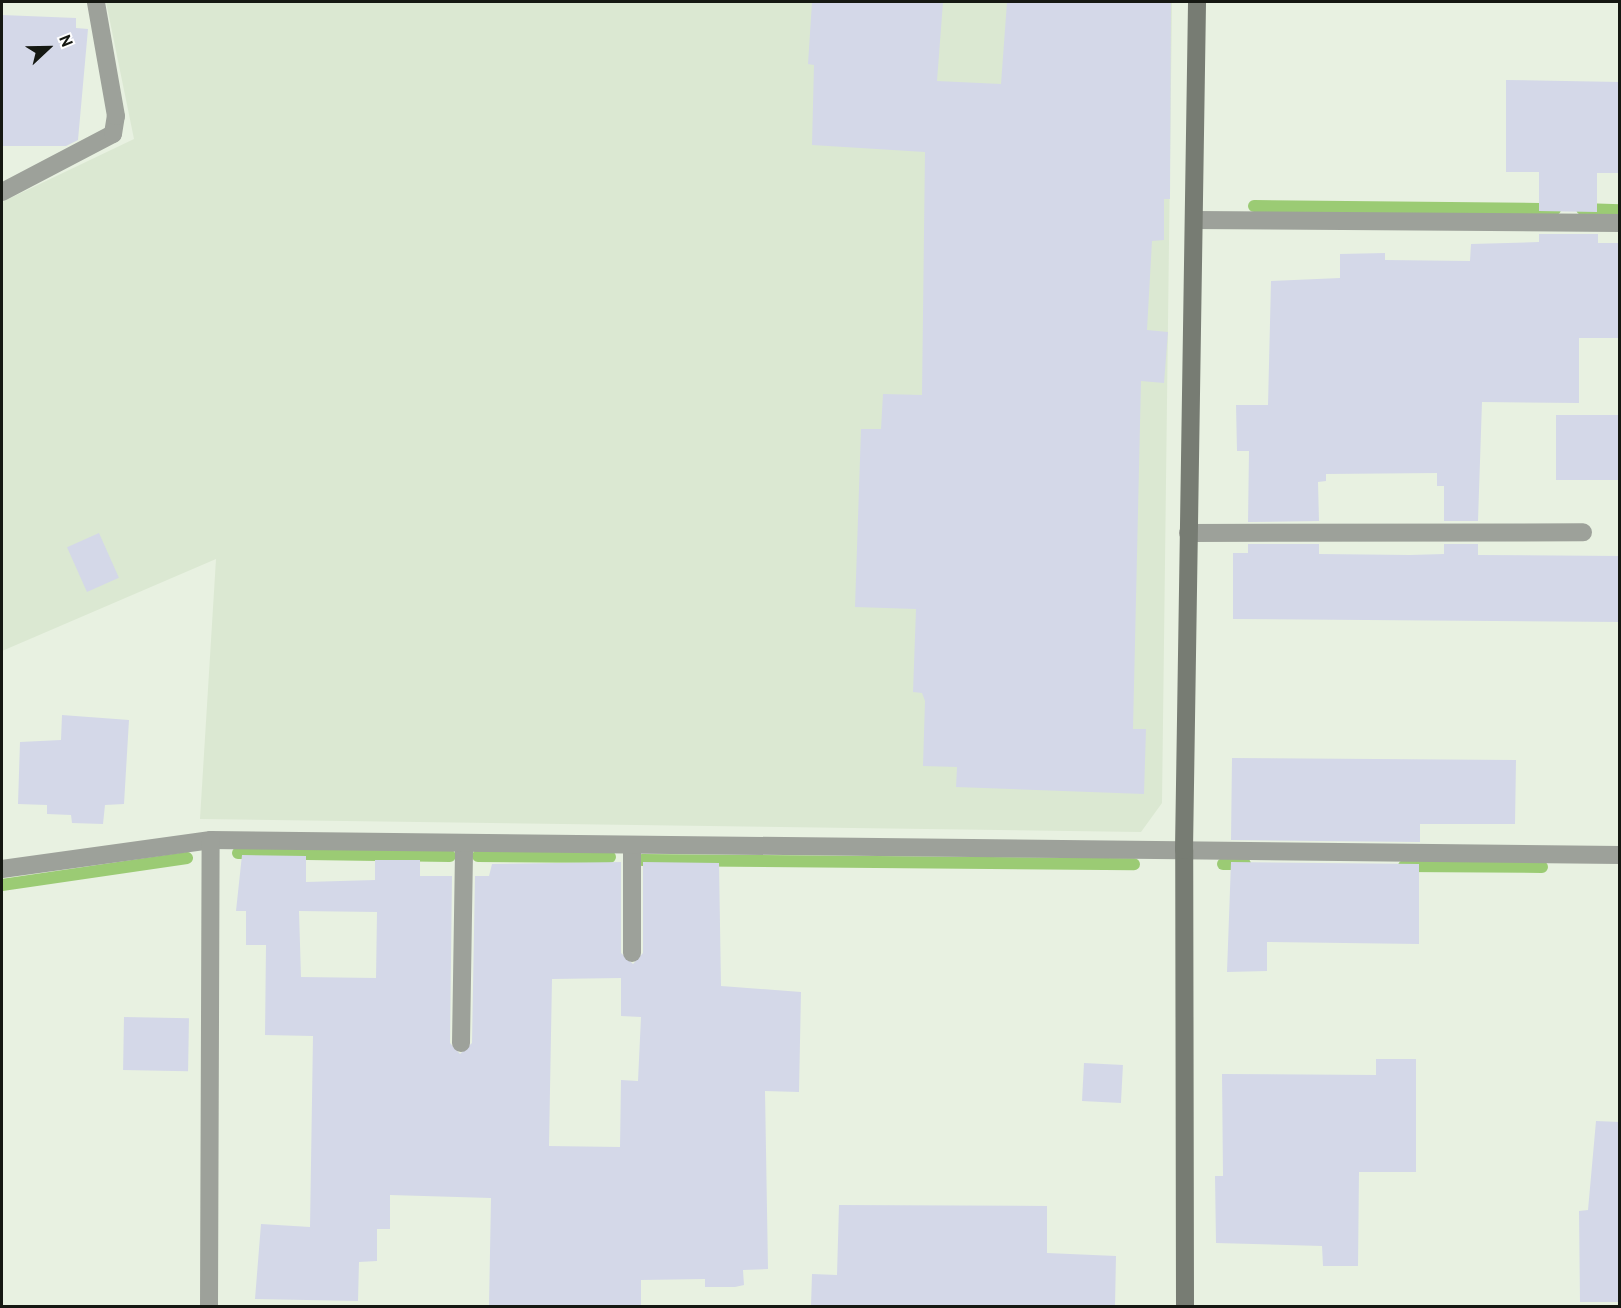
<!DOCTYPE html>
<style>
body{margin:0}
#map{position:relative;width:1621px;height:1308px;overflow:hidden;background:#e8f1e1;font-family:Overpass,sans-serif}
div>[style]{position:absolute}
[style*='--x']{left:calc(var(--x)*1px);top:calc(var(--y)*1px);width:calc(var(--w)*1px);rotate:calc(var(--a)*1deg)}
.built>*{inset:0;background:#dbe8d2}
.stream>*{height:12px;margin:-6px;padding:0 6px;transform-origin:6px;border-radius:6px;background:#9bcb74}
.building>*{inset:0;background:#d4d8e8;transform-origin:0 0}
.lane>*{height:18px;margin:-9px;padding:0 9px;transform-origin:9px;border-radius:9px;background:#9da19a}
.street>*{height:18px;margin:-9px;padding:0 9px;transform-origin:9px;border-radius:9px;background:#9da19a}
.secondary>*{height:18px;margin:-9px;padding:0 9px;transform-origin:9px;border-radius:9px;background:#777c73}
span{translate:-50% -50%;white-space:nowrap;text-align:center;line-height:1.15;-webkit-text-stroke:5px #fff;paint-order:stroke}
.frame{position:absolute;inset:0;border:3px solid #151812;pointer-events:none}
.north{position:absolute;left:18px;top:18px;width:60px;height:60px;-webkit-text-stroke:4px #fff;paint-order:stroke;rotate:68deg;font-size:16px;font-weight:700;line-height:24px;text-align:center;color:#151812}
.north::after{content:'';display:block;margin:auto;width:21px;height:27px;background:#151812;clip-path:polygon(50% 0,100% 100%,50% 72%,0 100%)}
</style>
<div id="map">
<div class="built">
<div style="clip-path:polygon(106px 2px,1172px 2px,1162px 803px,1141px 832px,200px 819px,216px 559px,2px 651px,2px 202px,134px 139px)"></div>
</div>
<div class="stream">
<div style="--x:1254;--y:206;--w:301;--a:0.6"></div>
<div style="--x:1582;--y:209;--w:38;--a:2"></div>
<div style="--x:238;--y:853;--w:212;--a:0.8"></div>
<div style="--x:478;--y:856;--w:132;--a:0.4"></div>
<div style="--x:642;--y:860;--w:492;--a:0.5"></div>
<div style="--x:1223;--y:864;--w:22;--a:0"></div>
<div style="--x:1404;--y:866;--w:138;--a:0.4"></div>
<div style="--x:2;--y:885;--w:187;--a:-8.3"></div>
</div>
<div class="building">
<div style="clip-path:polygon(812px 2px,943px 2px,937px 81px,1001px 84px,1007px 2px,1171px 2px,1170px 199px,1164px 199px,1164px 240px,1152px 241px,1147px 330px,1168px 332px,1164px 383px,1141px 381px,1133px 729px,1146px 729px,1144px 794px,956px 787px,957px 767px,923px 766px,925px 701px,922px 693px,913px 692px,916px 609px,855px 607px,861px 429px,881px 429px,883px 394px,922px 395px,925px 152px,812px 145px,814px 65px,808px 64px)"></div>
<div style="clip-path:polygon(2px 15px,76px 18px,76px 28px,88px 29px,78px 140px,66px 146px,2px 146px)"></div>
<div style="clip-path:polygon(1506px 80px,1620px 82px,1620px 173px,1597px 173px,1597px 212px,1539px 211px,1539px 172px,1506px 172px)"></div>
<div style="clip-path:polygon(1539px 234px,1598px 234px,1598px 243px,1620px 243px,1620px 338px,1579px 338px,1579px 403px,1482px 402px,1478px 521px,1444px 521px,1444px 486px,1437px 486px,1437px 473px,1326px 474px,1326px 481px,1318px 482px,1319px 521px,1248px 522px,1249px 451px,1237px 451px,1236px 405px,1268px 405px,1271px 281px,1340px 278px,1340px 254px,1385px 253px,1385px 260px,1470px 261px,1471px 244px,1539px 242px)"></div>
<div style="left:1620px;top:415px;width:65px;height:64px;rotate:90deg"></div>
<div style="left:99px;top:533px;width:49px;height:35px;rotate:66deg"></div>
<div style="clip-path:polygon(1248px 544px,1319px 544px,1319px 554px,1410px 555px,1444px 554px,1444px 544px,1478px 544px,1478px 555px,1620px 556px,1620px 622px,1233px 619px,1233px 553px,1248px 553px)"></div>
<div style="clip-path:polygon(62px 715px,129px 720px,124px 804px,105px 805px,103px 824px,72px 823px,71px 815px,47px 814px,47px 805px,18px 804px,20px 742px,61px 740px)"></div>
<div style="clip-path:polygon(1232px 758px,1516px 760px,1515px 824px,1420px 824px,1420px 842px,1231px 840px)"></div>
<div style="clip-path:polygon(evenodd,242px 855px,306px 856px,306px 882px,375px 880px,375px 860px,420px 860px,420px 876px,452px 876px,450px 1043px,460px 1054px,472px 1043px,475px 876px,489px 876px,492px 864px,621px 862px,621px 953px,633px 964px,643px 953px,643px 862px,719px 863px,721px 986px,801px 992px,799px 1092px,765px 1091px,768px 1269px,743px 1270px,744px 1285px,735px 1287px,705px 1287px,705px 1279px,641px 1280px,641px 1306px,489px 1306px,491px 1198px,390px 1195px,390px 1229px,377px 1229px,377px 1261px,359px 1262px,358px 1301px,255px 1299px,261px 1224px,310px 1227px,313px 1036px,265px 1035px,266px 945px,246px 945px,246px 911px,236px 911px,242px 855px,299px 911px,377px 912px,376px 978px,301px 977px,299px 911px,242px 855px,621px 978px,621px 1016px,641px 1017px,638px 1081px,621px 1080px,620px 1147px,549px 1146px,552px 979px,621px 978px)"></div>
<div style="clip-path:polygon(1231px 862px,1419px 864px,1419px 944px,1267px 942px,1267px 971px,1227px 972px)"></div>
<div style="left:124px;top:1017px;width:65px;height:53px;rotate:1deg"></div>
<div style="clip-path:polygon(1376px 1059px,1416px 1059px,1416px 1172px,1359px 1172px,1358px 1266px,1323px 1266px,1322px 1246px,1216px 1243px,1215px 1176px,1223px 1176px,1222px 1074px,1376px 1075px)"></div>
<div style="left:1084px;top:1063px;width:39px;height:38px;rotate:3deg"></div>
<div style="clip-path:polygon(1596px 1121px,1620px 1122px,1620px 1302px,1580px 1302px,1579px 1211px,1588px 1210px)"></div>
<div style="clip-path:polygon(839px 1205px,1047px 1206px,1047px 1253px,1116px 1256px,1115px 1306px,811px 1306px,812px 1274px,837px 1275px)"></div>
</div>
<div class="lane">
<div style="--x:632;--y:845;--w:108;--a:90"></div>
<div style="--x:461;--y:1043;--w:200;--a:-89.1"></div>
</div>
<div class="street">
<div style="--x:2;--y:192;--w:125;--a:-27.6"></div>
<div style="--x:113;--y:134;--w:18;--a:-81"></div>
<div style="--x:116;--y:116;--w:116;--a:-100"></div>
<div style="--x:1195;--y:220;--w:425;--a:0.4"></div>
<div style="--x:1188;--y:533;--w:395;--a:-0.1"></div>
<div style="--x:2;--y:869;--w:211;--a:-7.9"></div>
<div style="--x:211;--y:840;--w:1409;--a:0.61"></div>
<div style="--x:209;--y:1306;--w:466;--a:-89.8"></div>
</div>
<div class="secondary">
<div style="--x:1185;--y:1306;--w:456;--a:-90.1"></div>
<div style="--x:1184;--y:850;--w:848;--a:-89.12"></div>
</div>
<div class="frame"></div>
<div class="north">N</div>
</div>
